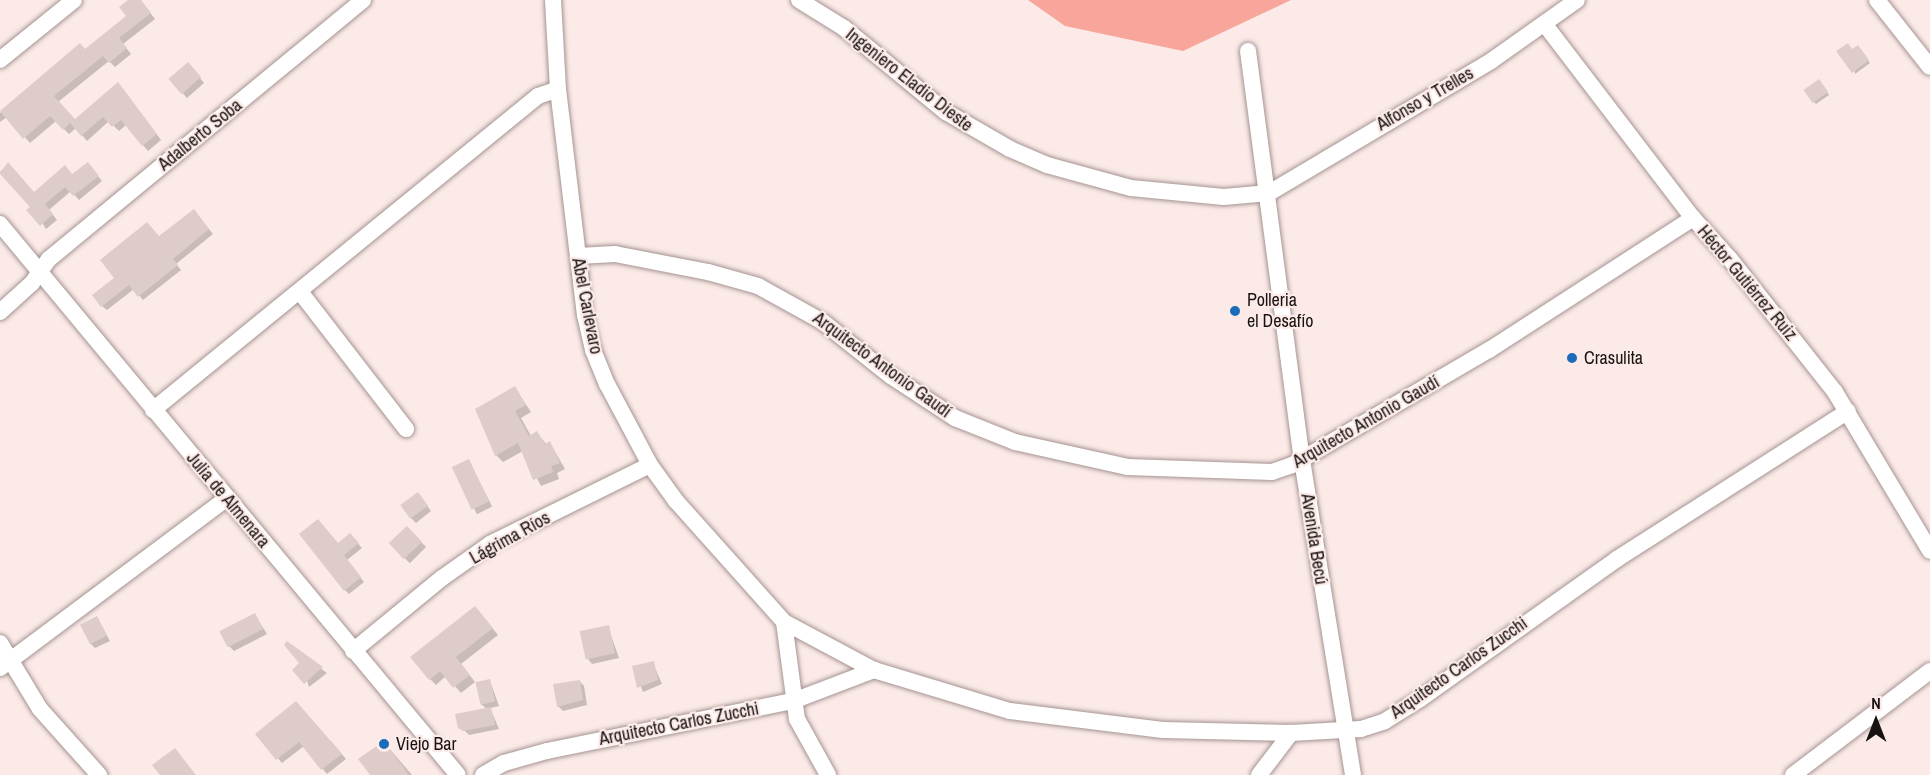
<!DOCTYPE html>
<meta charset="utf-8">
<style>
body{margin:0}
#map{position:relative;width:1930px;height:775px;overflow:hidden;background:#fbeae7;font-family:"Archivo Narrow",sans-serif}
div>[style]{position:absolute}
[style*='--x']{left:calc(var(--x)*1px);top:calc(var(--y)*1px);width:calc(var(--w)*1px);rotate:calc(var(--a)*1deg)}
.forest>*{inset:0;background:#f8a69c}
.shadow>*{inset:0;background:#0003;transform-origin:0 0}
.building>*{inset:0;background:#deccca;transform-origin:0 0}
.roads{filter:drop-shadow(0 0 2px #a59492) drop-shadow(0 0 2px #a59492)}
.minor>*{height:16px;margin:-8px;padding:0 8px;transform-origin:8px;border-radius:8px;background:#fff}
.dots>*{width:16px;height:16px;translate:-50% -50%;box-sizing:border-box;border:3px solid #fbeae7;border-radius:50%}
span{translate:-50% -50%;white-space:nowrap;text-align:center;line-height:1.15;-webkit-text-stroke:4.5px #fbeae7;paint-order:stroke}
.street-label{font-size:18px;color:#181312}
.poi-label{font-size:18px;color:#181312}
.left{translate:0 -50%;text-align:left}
.north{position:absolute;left:1846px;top:691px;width:60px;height:60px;-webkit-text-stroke:4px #fbeae7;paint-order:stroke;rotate:0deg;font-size:16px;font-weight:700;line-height:24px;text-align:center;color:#181312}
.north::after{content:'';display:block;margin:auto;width:21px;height:27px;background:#181312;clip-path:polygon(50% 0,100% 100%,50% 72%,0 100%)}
</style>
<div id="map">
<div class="forest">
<div style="clip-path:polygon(1028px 0,1291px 0,1183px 51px,1065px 26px)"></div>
</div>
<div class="shadow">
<div style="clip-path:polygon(131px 0,140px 0,155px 19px,123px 44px,131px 54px,115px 67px,109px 61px,58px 102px,75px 121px,123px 89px,161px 140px,148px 151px,126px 125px,119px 131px,109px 121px,87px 141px,76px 128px,69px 134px,56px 121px,30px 143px,7px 117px,0 122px,0 113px,80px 45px,85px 50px,128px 16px)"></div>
<div style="clip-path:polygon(1859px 49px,1870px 63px,1855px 74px,1852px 50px)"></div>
<div style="clip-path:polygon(193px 69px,204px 83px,187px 98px,170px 79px)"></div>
<div style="clip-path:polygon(1821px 83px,1829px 95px,1816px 104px,1814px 102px)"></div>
<div style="clip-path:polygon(8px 164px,34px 194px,92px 169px,102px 181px,79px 200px,71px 191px,49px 210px,57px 220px,46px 229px,32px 207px,0 172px)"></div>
<div style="clip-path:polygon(198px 216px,213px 234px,176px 264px,181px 270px,143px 300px,134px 289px,107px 310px,102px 306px,160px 238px)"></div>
<div style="clip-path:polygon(515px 388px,531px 412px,521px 418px,531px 436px,537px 433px,547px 445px,550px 443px,565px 469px,557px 473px,559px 479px,541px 486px,523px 451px,503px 462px,496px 455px)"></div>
<div style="left:469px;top:461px;width:51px;height:17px;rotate:63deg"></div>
<div style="clip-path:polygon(422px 499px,431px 511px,416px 523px,411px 518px)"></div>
<div style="left:407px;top:528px;width:27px;height:23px;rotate:45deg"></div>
<div style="clip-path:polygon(354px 539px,362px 548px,347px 560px,364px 582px,349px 594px,345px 590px,338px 545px)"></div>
<div style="clip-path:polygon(481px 614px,498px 635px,461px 664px,475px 682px,461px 693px,446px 676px,436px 685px,430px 679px)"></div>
<div style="clip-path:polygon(255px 615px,267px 634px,234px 651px,229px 646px)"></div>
<div style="clip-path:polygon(97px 617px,110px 641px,95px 648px,90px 643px)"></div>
<div style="clip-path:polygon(608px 627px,619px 658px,592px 664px,588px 659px)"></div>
<div style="clip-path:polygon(287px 643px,327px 673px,309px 687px,302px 664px)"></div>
<div style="clip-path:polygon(653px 663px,662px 684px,643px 692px,633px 667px)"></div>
<div style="clip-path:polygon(490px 681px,499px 706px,490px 708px,499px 729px,469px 735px,464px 730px,487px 709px,481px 704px)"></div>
<div style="clip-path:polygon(579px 681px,584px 686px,587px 705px,563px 711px,558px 706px)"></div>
<div style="clip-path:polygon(257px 734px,331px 741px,346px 759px,327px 774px,304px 746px,282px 763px)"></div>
<div style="clip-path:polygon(388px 747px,412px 775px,370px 775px)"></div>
</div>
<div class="building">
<div style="clip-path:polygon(128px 0,141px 0,151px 13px,119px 38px,127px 48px,109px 63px,103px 56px,54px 96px,75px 119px,118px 82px,157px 134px,142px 146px,121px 120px,112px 127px,103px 117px,81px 136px,70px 123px,63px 130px,50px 116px,23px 139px,0 111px,80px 43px,85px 49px,126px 16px,119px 7px)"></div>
<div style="clip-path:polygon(1848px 43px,1852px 49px,1858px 45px,1869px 60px,1852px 73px,1836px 51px)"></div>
<div style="left:188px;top:62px;width:20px;height:26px;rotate:49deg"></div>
<div style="left:1819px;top:79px;width:16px;height:19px;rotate:55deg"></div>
<div style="clip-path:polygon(8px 162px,34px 192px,65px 165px,72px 174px,88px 162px,99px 176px,73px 196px,65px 187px,45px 204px,53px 214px,40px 226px,26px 210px,30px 207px,0 174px)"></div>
<div style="clip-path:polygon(194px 209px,209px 229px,173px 259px,178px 265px,138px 297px,129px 285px,101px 307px,92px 295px,114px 278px,100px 260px,147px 222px,159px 236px)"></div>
<div style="clip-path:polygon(515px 386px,526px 405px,515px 411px,529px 436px,537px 431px,545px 444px,550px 441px,560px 463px,551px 466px,553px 472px,533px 480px,518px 443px,495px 456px,475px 409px)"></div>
<div style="left:469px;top:459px;width:47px;height:19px;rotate:65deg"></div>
<div style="left:418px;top:492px;width:17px;height:22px;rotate:54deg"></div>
<div style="clip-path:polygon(318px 519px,338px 543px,350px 533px,359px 543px,344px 555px,361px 577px,344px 591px,299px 534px)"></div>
<div style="left:407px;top:526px;width:22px;height:25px;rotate:47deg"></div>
<div style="clip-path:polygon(475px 606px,493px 628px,456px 657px,470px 675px,453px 688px,440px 671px,429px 680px,410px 657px)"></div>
<div style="left:255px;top:613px;width:18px;height:40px;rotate:63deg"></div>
<div style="left:97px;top:616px;width:22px;height:19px;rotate:63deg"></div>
<div style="left:609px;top:625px;width:29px;height:30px;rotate:78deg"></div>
<div style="clip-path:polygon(287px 641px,323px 667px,304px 684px,292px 670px,299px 663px,284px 645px)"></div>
<div style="clip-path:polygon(654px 661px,658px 680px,637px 688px,632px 666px)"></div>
<div style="left:490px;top:679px;width:23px;height:15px;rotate:77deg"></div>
<div style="clip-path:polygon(580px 680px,583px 700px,557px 707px,553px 684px)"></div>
<div style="clip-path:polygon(296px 701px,342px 754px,321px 770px,299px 742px,276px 760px,255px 734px)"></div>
<div style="clip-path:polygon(491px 707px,495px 725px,463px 731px,458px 728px,455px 714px)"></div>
<div style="clip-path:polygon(384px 741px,409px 775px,370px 775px,358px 759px)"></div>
<div style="clip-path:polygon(175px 748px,196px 775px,160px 775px,152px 765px)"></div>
</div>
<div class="roads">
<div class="minor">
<div style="--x:553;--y:0;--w:89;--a:86.8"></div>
<div style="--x:558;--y:89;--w:228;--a:83.2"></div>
<div style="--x:585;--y:315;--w:36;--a:77"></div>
<div style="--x:593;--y:350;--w:37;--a:68"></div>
<div style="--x:607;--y:384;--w:92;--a:62"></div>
<div style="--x:650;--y:465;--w:44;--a:54.2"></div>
<div style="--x:676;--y:501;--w:162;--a:48.2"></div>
<div style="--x:784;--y:622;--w:102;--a:28.1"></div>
<div style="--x:874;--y:670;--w:142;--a:16.8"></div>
<div style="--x:1010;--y:711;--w:154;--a:7.1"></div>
<div style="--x:1163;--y:730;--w:128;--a:1.3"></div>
<div style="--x:1291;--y:733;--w:70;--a:-3.3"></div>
<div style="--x:1361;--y:729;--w:25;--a:-18"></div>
<div style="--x:1385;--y:721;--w:41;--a:-32.2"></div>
<div style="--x:1420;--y:699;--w:242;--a:-35.4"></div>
<div style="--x:1617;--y:559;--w:274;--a:-32.6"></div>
<div style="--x:799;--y:0;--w:53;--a:31.9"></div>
<div style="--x:844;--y:28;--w:132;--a:39.5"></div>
<div style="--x:946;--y:112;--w:74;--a:30"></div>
<div style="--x:1010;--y:149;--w:40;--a:23.4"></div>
<div style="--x:1047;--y:165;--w:87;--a:15.3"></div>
<div style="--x:1131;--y:188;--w:93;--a:5.5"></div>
<div style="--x:1224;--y:197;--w:45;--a:-5.1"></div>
<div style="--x:1269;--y:193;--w:258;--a:-30.7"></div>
<div style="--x:1491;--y:61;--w:105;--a:-35.3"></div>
<div style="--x:1877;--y:0;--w:85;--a:51.7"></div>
<div style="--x:1546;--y:26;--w:242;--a:52.6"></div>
<div style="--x:1693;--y:218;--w:55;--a:47.9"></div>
<div style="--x:1730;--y:259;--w:169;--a:51.7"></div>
<div style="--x:1835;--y:392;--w:185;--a:59.1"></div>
<div style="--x:1248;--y:51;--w:413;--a:82.5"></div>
<div style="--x:1302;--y:460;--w:319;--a:80.8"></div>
<div style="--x:0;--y:60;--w:95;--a:-39"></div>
<div style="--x:0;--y:224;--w:716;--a:50.27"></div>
<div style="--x:578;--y:256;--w:37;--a:-3"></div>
<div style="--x:615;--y:254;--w:95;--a:11"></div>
<div style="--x:708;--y:272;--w:52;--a:15.6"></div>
<div style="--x:758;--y:286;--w:74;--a:29"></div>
<div style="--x:823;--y:322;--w:87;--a:38.5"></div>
<div style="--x:891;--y:376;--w:77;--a:33.3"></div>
<div style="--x:955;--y:418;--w:65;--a:21.8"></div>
<div style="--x:1015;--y:442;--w:116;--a:12.5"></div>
<div style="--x:1128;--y:467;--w:144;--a:2"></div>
<div style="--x:1272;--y:472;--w:21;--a:-19"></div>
<div style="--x:1292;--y:465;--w:228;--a:-30.3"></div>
<div style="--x:1489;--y:350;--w:243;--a:-32.9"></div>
<div style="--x:301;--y:293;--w:172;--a:52.3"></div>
<div style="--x:0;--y:312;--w:43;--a:-42.2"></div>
<div style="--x:32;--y:283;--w:29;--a:-55"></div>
<div style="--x:49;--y:259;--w:407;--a:-39.5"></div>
<div style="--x:153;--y:410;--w:497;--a:-39.2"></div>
<div style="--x:538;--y:96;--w:21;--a:-19"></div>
<div style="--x:784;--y:622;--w:98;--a:82.4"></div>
<div style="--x:797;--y:719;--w:64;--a:61"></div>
<div style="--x:0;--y:643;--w:77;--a:58.8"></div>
<div style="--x:40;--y:709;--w:89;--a:48.2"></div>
<div style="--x:353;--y:651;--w:115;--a:-39.4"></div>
<div style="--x:442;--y:578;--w:59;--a:-35.3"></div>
<div style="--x:490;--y:544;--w:178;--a:-26.3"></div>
<div style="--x:0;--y:668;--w:284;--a:-36.8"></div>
<div style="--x:483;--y:775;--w:24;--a:-30"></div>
<div style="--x:504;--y:763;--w:45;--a:-15.6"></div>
<div style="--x:547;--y:751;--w:251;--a:-11.5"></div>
<div style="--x:793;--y:701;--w:87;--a:-20.9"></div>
<div style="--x:1259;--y:775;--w:53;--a:-52.7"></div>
<div style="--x:1793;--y:775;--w:172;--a:-37.2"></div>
</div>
</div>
<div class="dots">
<div style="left:1235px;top:311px;background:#1a6bb9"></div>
<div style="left:1572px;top:358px;background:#1a6bb9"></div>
<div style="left:384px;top:744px;background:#1a6bb9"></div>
</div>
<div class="street-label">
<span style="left:909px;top:80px;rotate:38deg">Ingeniero Eladio Dieste</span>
<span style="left:1425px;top:99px;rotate:-30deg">Alfonso y Trelles</span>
<span style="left:200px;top:135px;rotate:-39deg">Adalberto Soba</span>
<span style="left:1747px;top:283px;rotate:50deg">Héctor Gutiérrez Ruiz</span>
<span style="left:587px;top:306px;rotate:79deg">Abel Carlevaro</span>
<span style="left:882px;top:365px;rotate:36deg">Arquitecto Antonio Gaudí</span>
<span style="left:1366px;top:422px;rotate:-30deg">Arquitecto Antonio Gaudí</span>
<span style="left:228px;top:500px;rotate:50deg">Julia de Almenara</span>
<span style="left:510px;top:538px;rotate:-29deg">Lágrima Ríos</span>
<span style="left:1314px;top:539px;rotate:81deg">Avenida Becú</span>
<span style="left:1459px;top:668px;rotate:-35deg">Arquitecto Carlos Zucchi</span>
<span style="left:679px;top:724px;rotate:-11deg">Arquitecto Carlos Zucchi</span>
</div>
<div class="poi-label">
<span class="left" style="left:1247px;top:311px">Polleria<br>el Desafío</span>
<span class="left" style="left:1584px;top:358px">Crasulita</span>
<span class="left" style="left:396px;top:744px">Viejo Bar</span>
</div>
<div class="north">N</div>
</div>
